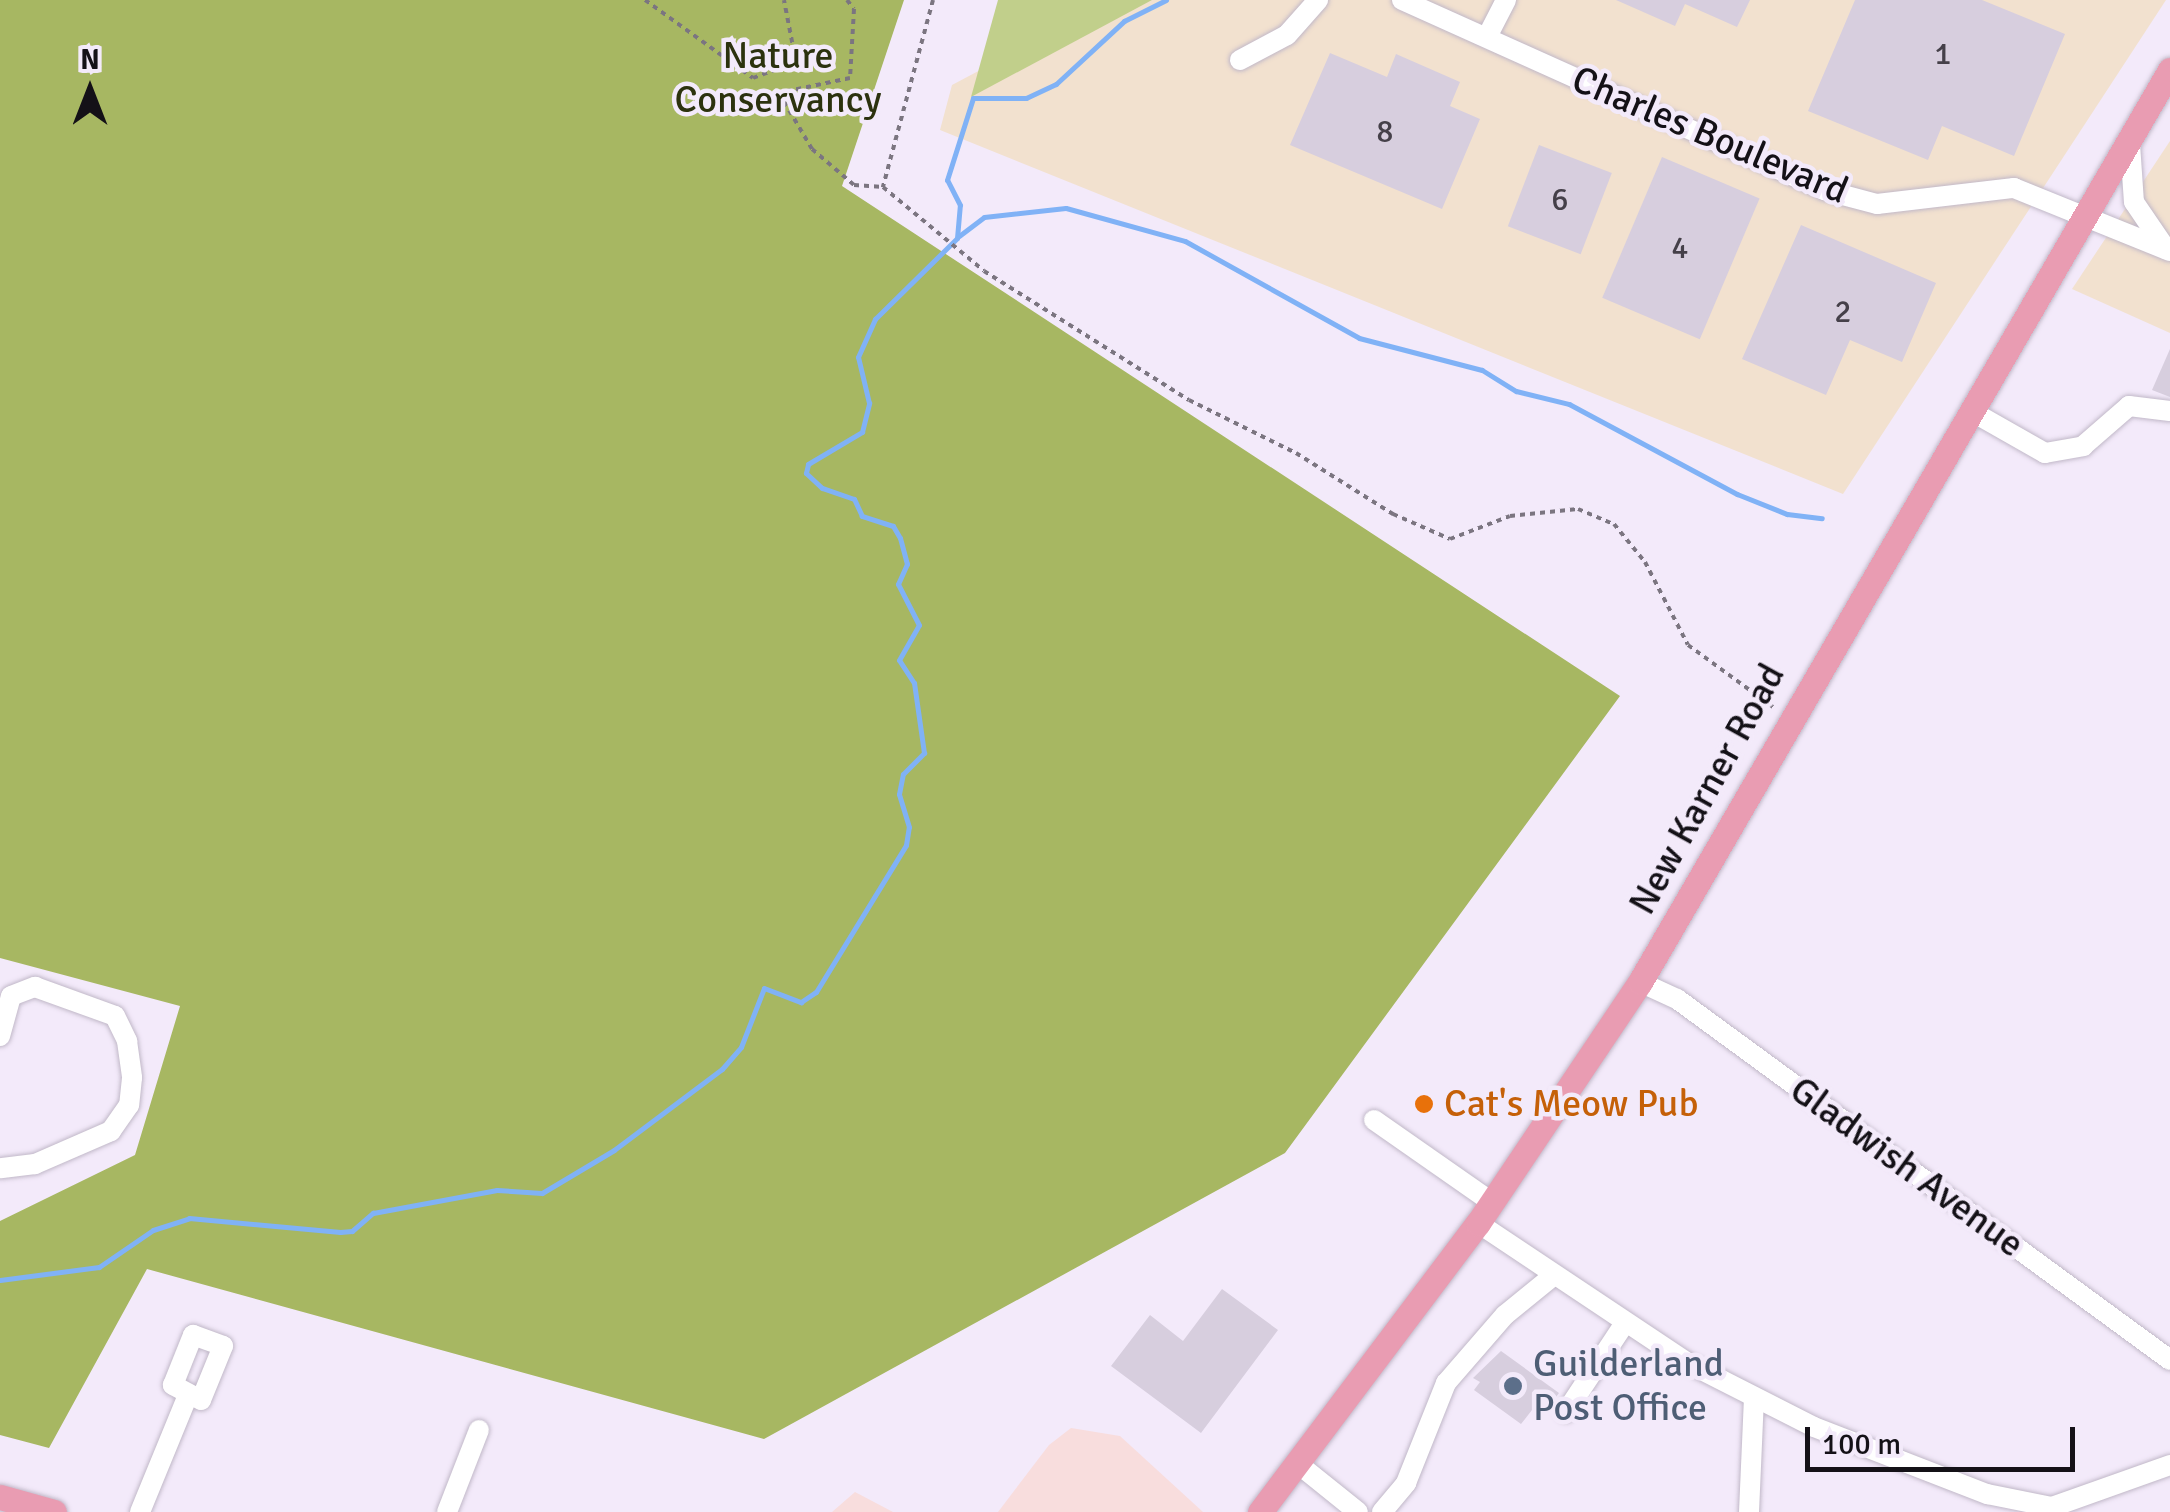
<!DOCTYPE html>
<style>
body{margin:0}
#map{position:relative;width:2170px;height:1512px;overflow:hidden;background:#f3eafa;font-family:Signika,sans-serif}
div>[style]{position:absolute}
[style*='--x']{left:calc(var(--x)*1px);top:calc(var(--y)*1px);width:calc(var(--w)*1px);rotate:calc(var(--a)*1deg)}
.commercial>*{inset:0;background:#f8dddd}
.industrial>*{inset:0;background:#f2e1cf}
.green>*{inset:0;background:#c1cf8b}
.forest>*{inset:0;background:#a7b762}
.stream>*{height:5px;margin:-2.5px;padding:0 2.5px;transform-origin:2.5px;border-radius:2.5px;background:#80b2f6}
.building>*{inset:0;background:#d7cede;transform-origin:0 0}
.path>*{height:4px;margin-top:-2px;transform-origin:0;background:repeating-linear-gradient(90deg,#7b7580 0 5px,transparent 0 10px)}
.roads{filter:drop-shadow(0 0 2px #c1b8c8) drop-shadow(0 0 2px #c1b8c8)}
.minor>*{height:20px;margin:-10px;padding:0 10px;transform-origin:10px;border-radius:10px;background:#fff}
.major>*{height:25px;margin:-12.5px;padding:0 12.5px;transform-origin:12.5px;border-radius:12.5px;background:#e99cb2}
.dots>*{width:28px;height:28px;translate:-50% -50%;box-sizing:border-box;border:5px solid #f3eafa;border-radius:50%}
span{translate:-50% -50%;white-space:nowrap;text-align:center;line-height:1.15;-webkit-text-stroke:9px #f3eafa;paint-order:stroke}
.number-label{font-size:32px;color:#454049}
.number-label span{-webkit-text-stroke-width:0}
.park-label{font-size:38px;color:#2c320e}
.street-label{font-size:38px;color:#141117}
.food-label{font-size:38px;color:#c56008}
.left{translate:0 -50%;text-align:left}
.service-label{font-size:38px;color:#4e5e75}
.north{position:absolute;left:40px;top:40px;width:100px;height:100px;-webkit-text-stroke:8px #f3eafa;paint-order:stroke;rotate:0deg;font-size:28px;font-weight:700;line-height:40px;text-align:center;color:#141117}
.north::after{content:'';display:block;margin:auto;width:35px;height:45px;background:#141117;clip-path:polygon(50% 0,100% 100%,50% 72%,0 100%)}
.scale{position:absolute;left:1805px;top:1427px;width:270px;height:45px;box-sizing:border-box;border:5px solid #141117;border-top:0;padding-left:12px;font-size:30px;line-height:35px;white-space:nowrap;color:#141117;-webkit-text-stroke:8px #f3eafa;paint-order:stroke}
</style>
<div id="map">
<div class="commercial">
<div style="clip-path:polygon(1071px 1428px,1120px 1436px,1203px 1512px,998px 1512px,1049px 1445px)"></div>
<div style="clip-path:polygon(855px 1492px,893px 1512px,832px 1512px)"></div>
</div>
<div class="industrial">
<div style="clip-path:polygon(1112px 0,2166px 0,1843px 494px,940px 130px,952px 85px)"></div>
<div style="clip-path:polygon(2170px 141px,2170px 333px,2072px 289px)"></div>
</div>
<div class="green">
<div style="clip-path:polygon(998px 0,1152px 0,971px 97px)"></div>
</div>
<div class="forest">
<div style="clip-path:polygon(0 0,904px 0,842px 186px,1620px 696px,1285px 1153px,764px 1439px,147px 1269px,49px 1448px,0 1435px,0 1221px,135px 1155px,180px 1006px,0 958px)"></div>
</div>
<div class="stream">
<div style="--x:959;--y:236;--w:31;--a:-37"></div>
<div style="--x:984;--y:217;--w:82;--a:-6.3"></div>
<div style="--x:1066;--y:208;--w:123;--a:15.5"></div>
<div style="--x:1185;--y:241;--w:199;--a:29.1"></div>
<div style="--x:1359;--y:338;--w:127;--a:14.6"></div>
<div style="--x:1482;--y:370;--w:40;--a:32"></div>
<div style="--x:1516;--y:391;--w:55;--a:13.8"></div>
<div style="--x:1569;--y:404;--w:191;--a:28.2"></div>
<div style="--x:1737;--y:494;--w:54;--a:21.8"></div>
<div style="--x:1787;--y:514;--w:35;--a:7"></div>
<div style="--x:0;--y:1280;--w:100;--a:-7.5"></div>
<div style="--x:99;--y:1267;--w:65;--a:-34.4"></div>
<div style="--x:153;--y:1230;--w:38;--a:-18"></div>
<div style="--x:189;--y:1218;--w:152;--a:5.3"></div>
<div style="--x:340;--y:1232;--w:12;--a:-5"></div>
<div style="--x:352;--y:1231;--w:28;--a:-41"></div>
<div style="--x:373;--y:1213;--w:126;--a:-10.5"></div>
<div style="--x:497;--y:1190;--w:45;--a:3.8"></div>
<div style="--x:542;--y:1193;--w:84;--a:-30.8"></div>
<div style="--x:614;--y:1150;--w:135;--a:-36.9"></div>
<div style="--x:722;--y:1069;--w:29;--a:-49"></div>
<div style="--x:741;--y:1047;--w:63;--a:-68.7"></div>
<div style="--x:764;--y:988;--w:40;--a:21"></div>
<div style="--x:801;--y:1002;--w:18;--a:-34"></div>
<div style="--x:816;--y:992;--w:172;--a:-58.5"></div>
<div style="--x:906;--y:845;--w:18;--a:-81"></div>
<div style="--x:909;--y:827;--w:34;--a:-107"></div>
<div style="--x:899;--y:794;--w:20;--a:-79"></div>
<div style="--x:903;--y:774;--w:30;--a:-45"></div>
<div style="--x:924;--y:753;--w:71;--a:-98.1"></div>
<div style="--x:914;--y:683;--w:27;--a:-123"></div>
<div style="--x:899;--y:660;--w:40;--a:-60.3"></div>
<div style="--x:919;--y:625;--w:46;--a:-117.1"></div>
<div style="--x:898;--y:584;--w:22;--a:-66"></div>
<div style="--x:907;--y:564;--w:27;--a:-105"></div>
<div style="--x:900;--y:538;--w:14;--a:-120"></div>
<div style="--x:893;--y:526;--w:33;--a:-162"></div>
<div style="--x:862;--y:516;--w:19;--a:-115"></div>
<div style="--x:854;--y:499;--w:34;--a:-161"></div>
<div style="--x:822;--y:488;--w:22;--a:-137"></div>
<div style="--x:806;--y:473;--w:9;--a:-77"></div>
<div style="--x:808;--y:464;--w:63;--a:-30.7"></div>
<div style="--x:862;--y:432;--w:30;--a:-76"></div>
<div style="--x:869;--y:403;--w:47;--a:-103.4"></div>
<div style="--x:858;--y:357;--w:42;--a:-65.9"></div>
<div style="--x:875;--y:319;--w:115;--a:-44.6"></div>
<div style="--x:957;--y:238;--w:33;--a:-85"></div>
<div style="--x:960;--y:205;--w:28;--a:-117"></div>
<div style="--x:947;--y:180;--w:86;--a:-72.4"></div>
<div style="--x:973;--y:98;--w:53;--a:0"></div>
<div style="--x:1026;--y:98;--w:33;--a:-25"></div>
<div style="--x:1056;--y:84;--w:93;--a:-42.8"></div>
<div style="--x:1124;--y:21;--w:47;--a:-26.6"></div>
</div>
<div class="building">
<div style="clip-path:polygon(1616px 0,1750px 0,1737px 27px,1685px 4px,1675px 26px)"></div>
<div style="clip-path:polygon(1855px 0,1982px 0,2065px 34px,2014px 156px,1942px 126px,1928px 160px,1808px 111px)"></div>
<div style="clip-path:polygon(1330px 53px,1387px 77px,1396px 54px,1460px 82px,1450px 106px,1480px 119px,1442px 209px,1290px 145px)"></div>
<div style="left:1539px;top:145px;width:78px;height:87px;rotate:21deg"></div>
<div style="left:1662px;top:157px;width:106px;height:153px;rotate:23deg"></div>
<div style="clip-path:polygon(1801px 225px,1936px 283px,1902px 362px,1850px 340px,1826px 395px,1742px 359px)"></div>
<div style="clip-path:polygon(2170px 349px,2170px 397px,2152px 390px)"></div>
<div style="clip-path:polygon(1222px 1289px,1278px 1330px,1201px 1433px,1111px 1366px,1150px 1315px,1183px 1341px)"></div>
<div style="clip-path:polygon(1501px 1351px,1559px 1393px,1541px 1417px,1532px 1410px,1521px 1424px,1474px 1390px,1480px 1382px,1473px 1378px)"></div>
</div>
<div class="path">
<div style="--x:645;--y:0;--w:133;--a:35.8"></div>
<div style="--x:753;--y:78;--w:46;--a:-20.4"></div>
<div style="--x:796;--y:62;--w:63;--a:-101"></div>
<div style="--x:847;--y:0;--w:11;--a:52"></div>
<div style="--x:854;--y:9;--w:69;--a:93.3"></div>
<div style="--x:850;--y:78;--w:73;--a:168.1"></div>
<div style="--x:779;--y:93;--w:65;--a:59.5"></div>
<div style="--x:812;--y:149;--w:55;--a:40.6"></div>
<div style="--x:854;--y:185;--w:26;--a:4"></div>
<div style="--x:933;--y:0;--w:194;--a:105"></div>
<div style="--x:883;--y:187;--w:131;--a:39.7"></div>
<div style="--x:984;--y:271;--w:242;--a:32.2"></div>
<div style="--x:1189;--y:400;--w:119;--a:26.4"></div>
<div style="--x:1296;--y:453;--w:115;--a:32.2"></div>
<div style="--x:1393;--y:514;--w:62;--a:23.7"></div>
<div style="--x:1450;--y:539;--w:64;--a:-21"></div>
<div style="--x:1510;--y:516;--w:68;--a:-5.9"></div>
<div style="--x:1578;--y:509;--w:39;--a:23"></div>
<div style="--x:1614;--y:524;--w:49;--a:50.8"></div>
<div style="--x:1645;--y:562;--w:93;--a:62.6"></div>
<div style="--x:1688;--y:645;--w:105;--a:36.1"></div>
</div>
<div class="roads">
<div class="minor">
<div style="--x:1402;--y:0;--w:463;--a:24.2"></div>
<div style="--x:1824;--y:190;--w:55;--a:14.8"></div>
<div style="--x:1877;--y:204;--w:138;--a:-6.7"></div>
<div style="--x:2014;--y:188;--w:168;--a:22"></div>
<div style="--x:1487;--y:37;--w:42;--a:-62.8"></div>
<div style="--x:1240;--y:60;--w:53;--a:-28"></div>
<div style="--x:1287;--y:35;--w:47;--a:-48.5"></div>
<div style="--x:2130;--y:144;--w:58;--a:86.1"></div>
<div style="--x:2134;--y:202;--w:57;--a:55.8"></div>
<div style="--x:1971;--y:411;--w:85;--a:29.6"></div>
<div style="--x:2045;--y:453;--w:39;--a:-10"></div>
<div style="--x:2083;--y:446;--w:61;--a:-41"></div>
<div style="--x:2129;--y:406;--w:41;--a:7"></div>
<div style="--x:1640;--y:982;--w:41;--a:24.7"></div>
<div style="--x:1677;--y:999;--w:611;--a:36.21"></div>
<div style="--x:0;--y:1036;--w:41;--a:-74.6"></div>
<div style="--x:11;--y:996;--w:26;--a:-21"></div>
<div style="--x:35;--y:987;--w:85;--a:19.9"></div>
<div style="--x:115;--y:1016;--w:28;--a:64"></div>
<div style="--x:127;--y:1041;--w:37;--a:82"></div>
<div style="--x:132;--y:1078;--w:27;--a:96"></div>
<div style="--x:129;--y:1105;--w:32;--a:125"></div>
<div style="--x:111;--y:1131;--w:83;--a:156.5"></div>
<div style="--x:35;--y:1164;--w:35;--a:173"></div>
<div style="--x:1374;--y:1120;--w:145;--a:34.9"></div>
<div style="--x:1478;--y:1223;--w:252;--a:33.7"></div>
<div style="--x:1688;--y:1363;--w:141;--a:26.9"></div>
<div style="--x:1814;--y:1427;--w:186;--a:21.2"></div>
<div style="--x:1987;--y:1494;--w:66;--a:11.3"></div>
<div style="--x:2052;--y:1507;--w:125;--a:-19.6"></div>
<div style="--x:193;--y:1335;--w:32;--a:20"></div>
<div style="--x:223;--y:1346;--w:58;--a:112.2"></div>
<div style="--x:201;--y:1400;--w:32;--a:-152"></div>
<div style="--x:173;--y:1385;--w:54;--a:-68.2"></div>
<div style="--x:1566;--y:1412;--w:107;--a:-56.5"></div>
<div style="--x:1297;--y:1463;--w:78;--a:38.8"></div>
<div style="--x:140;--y:1512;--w:126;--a:-67.7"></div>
<div style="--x:447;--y:1512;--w:88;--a:-68.7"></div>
<div style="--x:1382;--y:1512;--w:38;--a:-50"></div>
<div style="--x:1406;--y:1483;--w:108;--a:-68.2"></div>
<div style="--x:1446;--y:1383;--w:90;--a:-49.1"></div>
<div style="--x:1505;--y:1315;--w:63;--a:-39.2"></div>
<div style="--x:1749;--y:1512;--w:115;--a:-87.5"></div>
</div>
<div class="major">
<div style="--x:0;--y:1497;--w:56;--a:15.5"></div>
<div style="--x:1260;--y:1512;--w:362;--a:-53"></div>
<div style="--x:1478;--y:1223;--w:290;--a:-56.1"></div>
<div style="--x:1640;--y:982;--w:1055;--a:-59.84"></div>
</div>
</div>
<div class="dots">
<div style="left:1424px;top:1104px;background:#e8710a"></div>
<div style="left:1513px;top:1386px;background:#5c6f8a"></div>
</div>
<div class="number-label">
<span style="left:1943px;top:54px">1</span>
<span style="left:1385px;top:132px">8</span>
<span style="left:1560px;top:200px">6</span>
<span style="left:1680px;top:248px">4</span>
<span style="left:1843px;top:312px">2</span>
</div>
<div class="park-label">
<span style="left:778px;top:78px">Nature<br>Conservancy</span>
</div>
<div class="street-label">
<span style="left:1710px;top:135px;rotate:23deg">Charles Boulevard</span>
<span style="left:1707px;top:789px;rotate:-61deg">New Karner Road</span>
<span style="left:1907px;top:1167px;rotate:36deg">Gladwish Avenue</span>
</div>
<div class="food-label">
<span class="left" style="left:1444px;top:1104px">Cat's Meow Pub</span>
</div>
<div class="service-label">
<span class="left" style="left:1533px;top:1386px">Guilderland<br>Post Office</span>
</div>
<div class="north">N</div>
<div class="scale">100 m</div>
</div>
